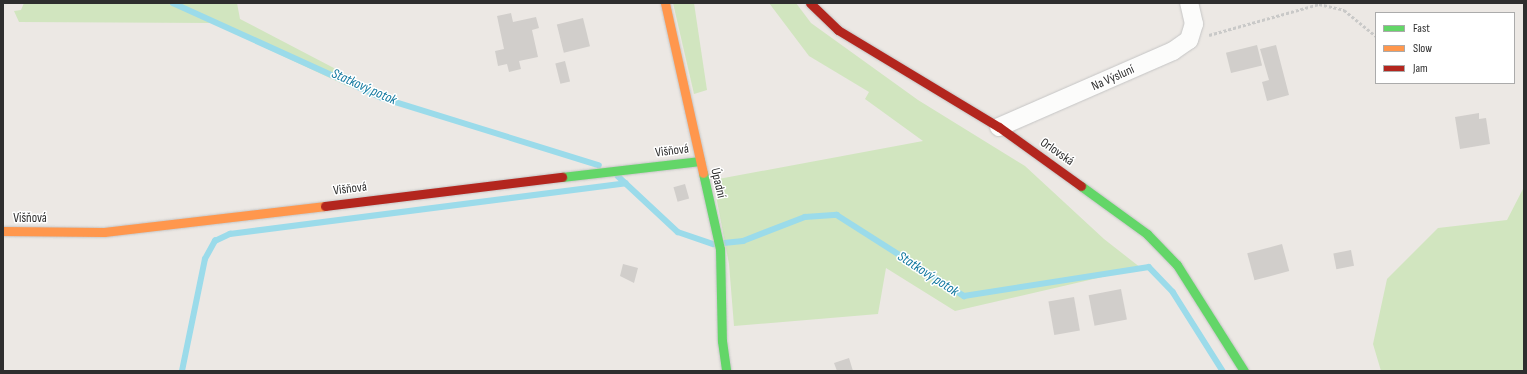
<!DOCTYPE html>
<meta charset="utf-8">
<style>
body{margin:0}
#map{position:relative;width:1527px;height:374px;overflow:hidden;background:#ece8e4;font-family:"Sofia Sans Condensed",sans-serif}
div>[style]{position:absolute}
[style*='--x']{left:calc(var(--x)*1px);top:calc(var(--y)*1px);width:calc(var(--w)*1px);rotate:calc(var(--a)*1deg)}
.green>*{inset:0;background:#d1e5bf}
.stream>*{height:5.5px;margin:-2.75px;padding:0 2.75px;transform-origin:2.75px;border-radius:2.75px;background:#9bdbea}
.building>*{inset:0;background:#d1cecb;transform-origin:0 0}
.path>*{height:2.5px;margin-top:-1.25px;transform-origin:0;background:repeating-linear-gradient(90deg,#c9c9c8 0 3px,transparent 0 5px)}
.roads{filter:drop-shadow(0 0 1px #c5c5c5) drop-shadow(0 0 1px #c5c5c5)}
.street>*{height:18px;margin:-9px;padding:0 9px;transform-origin:9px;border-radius:9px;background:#fcfcfb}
.fast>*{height:9px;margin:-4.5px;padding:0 4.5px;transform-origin:4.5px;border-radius:4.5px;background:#63d668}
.slow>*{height:9px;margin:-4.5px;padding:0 4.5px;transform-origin:4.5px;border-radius:4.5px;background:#ff974d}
.jam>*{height:9px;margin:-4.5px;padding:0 4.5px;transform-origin:4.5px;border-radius:4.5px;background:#b3261e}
span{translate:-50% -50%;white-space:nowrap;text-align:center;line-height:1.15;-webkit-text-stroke:3px #fff;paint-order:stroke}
.street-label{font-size:13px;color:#2e2e2e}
.water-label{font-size:14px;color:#11789f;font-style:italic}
.frame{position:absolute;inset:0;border:4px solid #2e2e2e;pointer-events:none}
.legend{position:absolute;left:1375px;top:12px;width:140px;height:72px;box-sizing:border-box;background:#fff;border:1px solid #ababab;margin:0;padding:5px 7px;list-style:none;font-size:12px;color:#2e2e2e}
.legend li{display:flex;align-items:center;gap:8px;height:20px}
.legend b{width:20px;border:1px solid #ababab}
</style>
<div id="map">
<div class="green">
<div style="clip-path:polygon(24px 3px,237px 3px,240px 19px,374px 89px,382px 98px,347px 86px,212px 23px,19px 22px,14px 11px,21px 10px)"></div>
<div style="clip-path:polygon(673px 3px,694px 3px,707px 90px,694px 94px)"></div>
<div style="clip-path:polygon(769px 3px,796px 3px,811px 23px,918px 100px,1025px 166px,1104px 239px,1141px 268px,955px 311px,886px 268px,878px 314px,734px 326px,729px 264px,713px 180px,923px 141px,865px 99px,869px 92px,809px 56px)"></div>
<div style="clip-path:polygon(1524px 187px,1524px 371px,1381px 371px,1373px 344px,1387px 279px,1438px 228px,1507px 220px)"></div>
</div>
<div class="stream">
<div style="--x:173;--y:3;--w:230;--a:24.4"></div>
<div style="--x:382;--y:98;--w:227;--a:17.2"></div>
<div style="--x:618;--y:176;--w:82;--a:43"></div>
<div style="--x:678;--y:232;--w:37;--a:19"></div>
<div style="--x:724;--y:243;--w:19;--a:-6"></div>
<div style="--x:743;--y:241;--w:66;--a:-21.2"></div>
<div style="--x:805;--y:217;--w:32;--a:-4"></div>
<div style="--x:837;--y:215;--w:151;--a:32.5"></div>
<div style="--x:964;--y:296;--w:187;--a:-8.9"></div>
<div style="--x:1149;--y:267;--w:35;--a:46"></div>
<div style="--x:1173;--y:292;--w:93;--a:57.7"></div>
<div style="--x:182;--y:371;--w:114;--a:-78.4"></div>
<div style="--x:205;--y:259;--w:21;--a:-61"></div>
<div style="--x:215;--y:241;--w:17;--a:-25"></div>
<div style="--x:230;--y:234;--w:399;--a:-7.3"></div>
</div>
<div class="building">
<div style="clip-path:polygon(511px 13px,513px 22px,536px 17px,539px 28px,532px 30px,538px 57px,519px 61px,521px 69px,509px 72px,507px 64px,498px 66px,495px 51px,504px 49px,497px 16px)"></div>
<div style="left:583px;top:18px;width:29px;height:27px;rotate:76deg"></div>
<div style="left:1257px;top:45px;width:21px;height:32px;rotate:76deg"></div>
<div style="clip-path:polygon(1276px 45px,1289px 95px,1267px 101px,1262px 82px,1269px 80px,1260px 49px)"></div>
<div style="left:565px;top:61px;width:21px;height:10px;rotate:76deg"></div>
<div style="clip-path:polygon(1479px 113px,1479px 119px,1486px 118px,1490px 144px,1460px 149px,1455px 117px)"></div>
<div style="left:685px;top:184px;width:15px;height:12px;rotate:74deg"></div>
<div style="left:1282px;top:244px;width:28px;height:36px;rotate:75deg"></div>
<div style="left:1351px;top:250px;width:16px;height:18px;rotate:79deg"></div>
<div style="clip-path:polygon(623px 264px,638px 268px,634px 283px,620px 276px)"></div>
<div style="left:1121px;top:289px;width:31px;height:33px;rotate:79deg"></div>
<div style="left:1074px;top:297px;width:34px;height:26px;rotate:80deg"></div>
<div style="clip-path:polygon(849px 358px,853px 371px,837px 371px,834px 363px)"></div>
</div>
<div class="path">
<div style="--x:1209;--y:35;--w:114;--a:-15.7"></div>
<div style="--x:1319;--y:4;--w:26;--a:13"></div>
<div style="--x:1344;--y:10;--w:41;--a:39.1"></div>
</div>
<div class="roads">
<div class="street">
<div style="--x:999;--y:127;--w:190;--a:-23.6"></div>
<div style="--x:1173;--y:51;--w:19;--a:-35"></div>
<div style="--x:1189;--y:40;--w:17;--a:-73"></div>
<div style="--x:1194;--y:24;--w:22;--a:-103"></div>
</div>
<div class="fast">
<div style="--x:703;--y:173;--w:78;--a:77.4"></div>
<div style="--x:720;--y:249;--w:92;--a:88.8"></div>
<div style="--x:722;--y:341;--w:30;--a:82"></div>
<div style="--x:562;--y:177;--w:139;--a:-6.6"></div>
<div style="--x:1081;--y:186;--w:82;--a:36"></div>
<div style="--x:1147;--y:234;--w:43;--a:45.9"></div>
<div style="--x:1177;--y:265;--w:125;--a:57.7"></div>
</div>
<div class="slow">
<div style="--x:665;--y:3;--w:174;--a:77.4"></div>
<div style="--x:3;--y:231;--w:101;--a:0.6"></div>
<div style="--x:104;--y:232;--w:223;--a:-6.7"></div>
</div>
<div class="jam">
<div style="--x:810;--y:3;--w:39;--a:44"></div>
<div style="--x:838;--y:30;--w:188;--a:31.1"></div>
<div style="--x:999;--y:127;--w:101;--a:35.7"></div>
<div style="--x:325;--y:206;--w:239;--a:-7"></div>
</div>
</div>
<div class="street-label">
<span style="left:1113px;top:78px;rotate:-24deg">Na Výsluní</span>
<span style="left:672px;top:151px;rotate:-7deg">Višňová</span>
<span style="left:1057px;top:152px;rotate:35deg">Orlovská</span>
<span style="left:718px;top:183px;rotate:77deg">Úpadní</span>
<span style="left:350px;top:189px;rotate:-7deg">Višňová</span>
<span style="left:30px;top:218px">Višňová</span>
</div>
<div class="water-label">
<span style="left:364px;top:87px;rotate:24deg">Statkový potok</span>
<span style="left:928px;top:274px;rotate:33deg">Statkový potok</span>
</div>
<div class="frame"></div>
<ul class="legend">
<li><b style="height:5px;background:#63d668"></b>Fast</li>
<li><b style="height:5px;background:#ff974d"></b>Slow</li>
<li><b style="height:5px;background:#b3261e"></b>Jam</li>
</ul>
</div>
